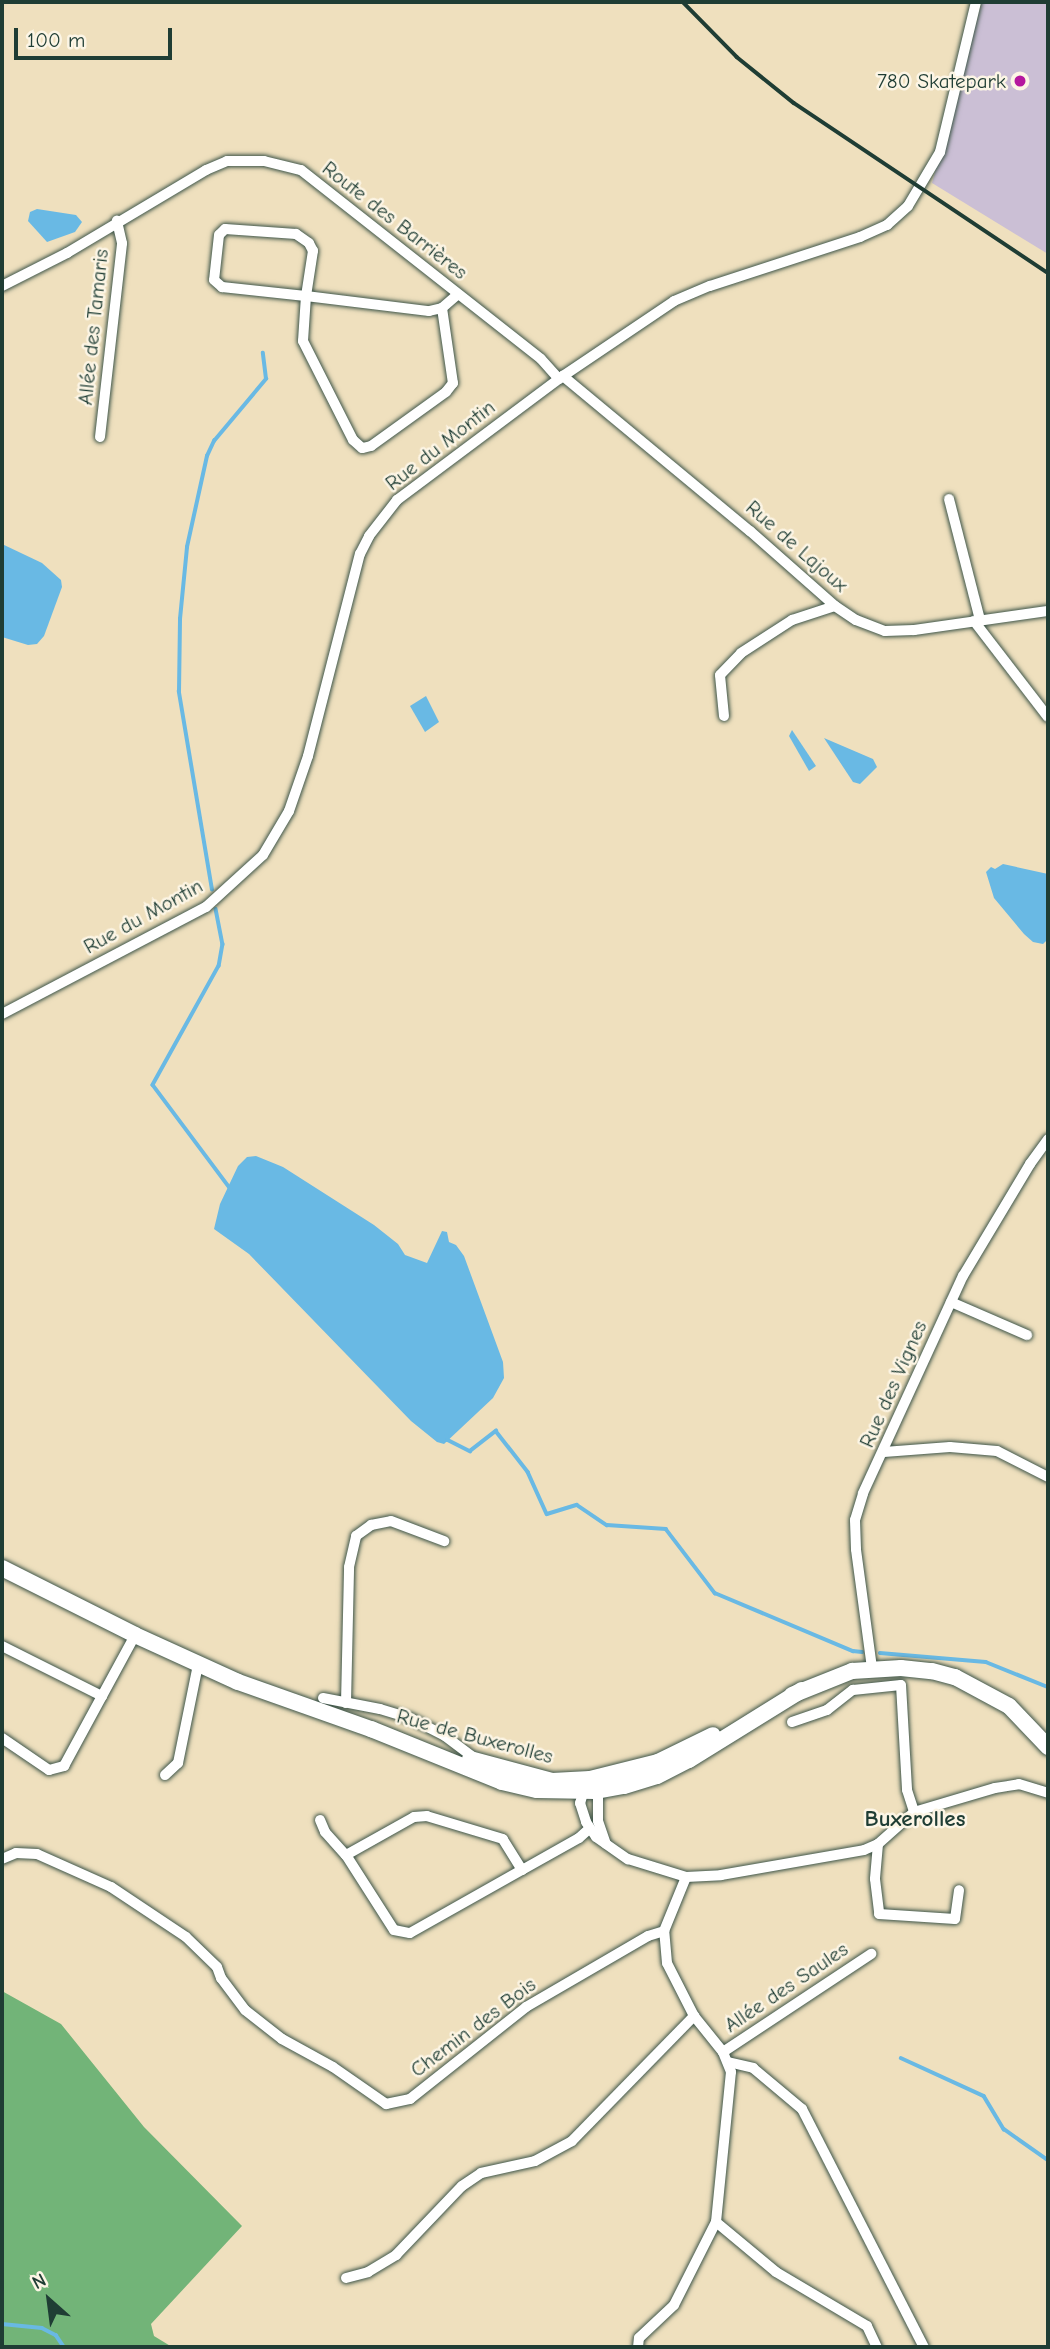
<!DOCTYPE html>
<meta charset="utf-8">
<style>
body{margin:0}
#map{position:relative;width:1050px;height:2349px;overflow:hidden;background:#efe0be;font-family:"Comic Neue",sans-serif}
div>[style]{position:absolute}
[style*='--x']{left:calc(var(--x)*1px);top:calc(var(--y)*1px);width:calc(var(--w)*1px);rotate:calc(var(--a)*1deg)}
.industrial>*{inset:0;background:#cbbfd5}
.forest>*{inset:0;background:#72b478}
.water>*{inset:0;background:#69b9e4}
.stream>*{height:3.5px;margin:-1.75px;padding:0 1.75px;transform-origin:1.75px;border-radius:1.75px;background:#69b9e4}
.roads{filter:drop-shadow(0 0 2px #3e5549) drop-shadow(0 0 2px #3e5549)}
.street>*{height:10px;margin:-5px;padding:0 5px;transform-origin:5px;border-radius:5px;background:#fff}
.secondary>*{height:16px;margin:-8px;padding:0 8px;transform-origin:8px;border-radius:8px;background:#fff}
.rail>*{height:3.5px;margin:-1.75px;padding:0 1.75px;transform-origin:1.75px;border-radius:1.75px;background:#1f3d34}
.dots>*{width:19px;height:19px;translate:-50% -50%;box-sizing:border-box;border:4px solid #fcf5e5;border-radius:50%}
span{translate:-50% -50%;white-space:nowrap;text-align:center;line-height:1.15;-webkit-text-stroke:5px #fcf5e5;paint-order:stroke}
.poi-label{font-size:21px;color:#1f3d34}
.right{translate:-100% -50%;text-align:right}
.street-label{font-size:21px;color:#1f3d34}
.neighbourhood-label{font-size:23px;color:#1f3d34;font-weight:700}
.frame{position:absolute;inset:0;border:4px solid #1f3d34;pointer-events:none}
.north{position:absolute;left:14px;top:2265px;width:70px;height:70px;-webkit-text-stroke:5px #fcf5e5;paint-order:stroke;rotate:332deg;font-size:19px;font-weight:700;line-height:28px;text-align:center;color:#1f3d34}
.north::after{content:'';display:block;margin:auto;width:24px;height:32px;background:#1f3d34;clip-path:polygon(50% 0,100% 100%,50% 72%,0 100%)}
.scale{position:absolute;left:14px;top:28px;width:158px;height:32px;box-sizing:border-box;border:4px solid #1f3d34;border-top:0;padding-left:9px;font-size:21px;line-height:24px;white-space:nowrap;color:#1f3d34;-webkit-text-stroke:5px #fcf5e5;paint-order:stroke}
</style>
<div id="map">
<div class="industrial">
<div style="clip-path:polygon(982px 2px,1048px 2px,1048px 254px,932px 183px)"></div>
</div>
<div class="forest">
<div style="clip-path:polygon(2px 1991px,61px 2024px,144px 2127px,242px 2226px,151px 2324px,154px 2336px,172px 2347px,2px 2347px)"></div>
</div>
<div class="water">
<div style="clip-path:polygon(37px 209px,76px 215px,82px 222px,75px 232px,47px 242px,28px 221px,30px 212px)"></div>
<div style="clip-path:polygon(2px 544px,42px 563px,61px 580px,62px 587px,44px 636px,37px 644px,28px 645px,2px 637px)"></div>
<div style="clip-path:polygon(426px 696px,439px 722px,425px 732px,410px 706px)"></div>
<div style="clip-path:polygon(792px 730px,816px 766px,809px 771px,789px 736px)"></div>
<div style="clip-path:polygon(824px 738px,873px 759px,877px 767px,860px 784px,853px 782px)"></div>
<div style="clip-path:polygon(1003px 864px,1048px 874px,1048px 939px,1043px 944px,1033px 942px,1024px 934px,994px 898px,986px 872px,991px 867px,995px 869px)"></div>
<div style="clip-path:polygon(256px 1156px,283px 1167px,374px 1225px,398px 1244px,405px 1255px,427px 1263px,442px 1231px,447px 1232px,449px 1242px,456px 1245px,464px 1256px,503px 1362px,504px 1378px,493px 1398px,444px 1444px,437px 1442px,411px 1421px,249px 1254px,214px 1229px,220px 1204px,238px 1166px,247px 1157px)"></div>
</div>
<div class="stream">
<div style="--x:212;--y:890;--w:201;--a:-99.5"></div>
<div style="--x:179;--y:692;--w:73;--a:-89.2"></div>
<div style="--x:180;--y:619;--w:72;--a:-84.4"></div>
<div style="--x:187;--y:547;--w:93;--a:-77.6"></div>
<div style="--x:207;--y:456;--w:17;--a:-65"></div>
<div style="--x:214;--y:441;--w:81;--a:-50"></div>
<div style="--x:266;--y:379;--w:26;--a:-97"></div>
<div style="--x:216;--y:909;--w:36;--a:79"></div>
<div style="--x:223;--y:944;--w:22;--a:100"></div>
<div style="--x:219;--y:966;--w:136;--a:119"></div>
<div style="--x:153;--y:1085;--w:129;--a:53.2"></div>
<div style="--x:447;--y:1436;--w:4;--a:76"></div>
<div style="--x:448;--y:1440;--w:25;--a:27"></div>
<div style="--x:470;--y:1451;--w:33;--a:-38"></div>
<div style="--x:496;--y:1431;--w:52;--a:52"></div>
<div style="--x:528;--y:1472;--w:46;--a:65.7"></div>
<div style="--x:547;--y:1514;--w:31;--a:-17"></div>
<div style="--x:577;--y:1505;--w:36;--a:34"></div>
<div style="--x:607;--y:1525;--w:59;--a:3.9"></div>
<div style="--x:666;--y:1529;--w:81;--a:52.6"></div>
<div style="--x:715;--y:1593;--w:150;--a:22.8"></div>
<div style="--x:853;--y:1651;--w:9;--a:6"></div>
<div style="--x:880;--y:1653;--w:106;--a:4.9"></div>
<div style="--x:986;--y:1662;--w:67;--a:22"></div>
<div style="--x:901;--y:2058;--w:91;--a:24.6"></div>
<div style="--x:984;--y:2096;--w:39;--a:59"></div>
<div style="--x:1004;--y:2129;--w:54;--a:35.2"></div>
<div style="--x:2;--y:2324;--w:40;--a:5.7"></div>
<div style="--x:42;--y:2328;--w:16;--a:27"></div>
<div style="--x:56;--y:2335;--w:14;--a:56"></div>
</div>
<div class="roads">
<div class="street">
<div style="--x:2;--y:286;--w:73;--a:-26.9"></div>
<div style="--x:67;--y:253;--w:162;--a:-30.8"></div>
<div style="--x:206;--y:170;--w:23;--a:-23"></div>
<div style="--x:227;--y:161;--w:37;--a:0"></div>
<div style="--x:264;--y:161;--w:38;--a:14"></div>
<div style="--x:301;--y:170;--w:305;--a:38.2"></div>
<div style="--x:541;--y:359;--w:27;--a:48"></div>
<div style="--x:442;--y:308;--w:76;--a:81.7"></div>
<div style="--x:453;--y:383;--w:11;--a:128"></div>
<div style="--x:446;--y:392;--w:92;--a:144.2"></div>
<div style="--x:371;--y:446;--w:9;--a:167"></div>
<div style="--x:362;--y:448;--w:12;--a:-138"></div>
<div style="--x:353;--y:440;--w:111;--a:-116.8"></div>
<div style="--x:303;--y:341;--w:45;--a:-86.2"></div>
<div style="--x:306;--y:296;--w:46;--a:-81.2"></div>
<div style="--x:313;--y:251;--w:9;--a:-117"></div>
<div style="--x:309;--y:243;--w:16;--a:-145"></div>
<div style="--x:296;--y:234;--w:71;--a:-176"></div>
<div style="--x:225;--y:229;--w:8;--a:135"></div>
<div style="--x:219;--y:235;--w:45;--a:96.3"></div>
<div style="--x:214;--y:280;--w:11;--a:41"></div>
<div style="--x:222;--y:287;--w:84;--a:6.1"></div>
<div style="--x:306;--y:296;--w:124;--a:7"></div>
<div style="--x:429;--y:311;--w:13;--a:-13"></div>
<div style="--x:442;--y:308;--w:21;--a:-41"></div>
<div style="--x:563;--y:376;--w:243;--a:39.7"></div>
<div style="--x:750;--y:531;--w:113;--a:41.4"></div>
<div style="--x:835;--y:606;--w:25;--a:34"></div>
<div style="--x:856;--y:620;--w:31;--a:21"></div>
<div style="--x:885;--y:631;--w:29;--a:-2"></div>
<div style="--x:914;--y:630;--w:135;--a:-8.1"></div>
<div style="--x:100;--y:437;--w:195;--a:-83.5"></div>
<div style="--x:122;--y:243;--w:23;--a:-103"></div>
<div style="--x:949;--y:499;--w:125;--a:75.6"></div>
<div style="--x:974;--y:621;--w:121;--a:52.4"></div>
<div style="--x:724;--y:716;--w:41;--a:-95.6"></div>
<div style="--x:720;--y:675;--w:30;--a:-46"></div>
<div style="--x:741;--y:653;--w:61;--a:-32.9"></div>
<div style="--x:792;--y:620;--w:45;--a:-18"></div>
<div style="--x:2;--y:1014;--w:230;--a:-27.7"></div>
<div style="--x:206;--y:907;--w:77;--a:-42.4"></div>
<div style="--x:263;--y:855;--w:51;--a:-59.4"></div>
<div style="--x:289;--y:811;--w:58;--a:-70.9"></div>
<div style="--x:308;--y:756;--w:209;--a:-75.6"></div>
<div style="--x:360;--y:554;--w:20;--a:-63"></div>
<div style="--x:369;--y:536;--w:46;--a:-52.1"></div>
<div style="--x:397;--y:500;--w:207;--a:-36.8"></div>
<div style="--x:563;--y:376;--w:134;--a:-34"></div>
<div style="--x:674;--y:301;--w:39;--a:-23"></div>
<div style="--x:710;--y:286;--w:158;--a:-18.1"></div>
<div style="--x:860;--y:237;--w:30;--a:-24"></div>
<div style="--x:887;--y:225;--w:28;--a:-42"></div>
<div style="--x:908;--y:206;--w:63;--a:-59.3"></div>
<div style="--x:940;--y:152;--w:154;--a:-76.5"></div>
<div style="--x:951;--y:1302;--w:83;--a:23.5"></div>
<div style="--x:884;--y:1452;--w:66;--a:-4.3"></div>
<div style="--x:950;--y:1447;--w:47;--a:4.9"></div>
<div style="--x:997;--y:1451;--w:57;--a:27"></div>
<div style="--x:2;--y:1646;--w:112;--a:26.6"></div>
<div style="--x:872;--y:1668;--w:120;--a:-97.7"></div>
<div style="--x:856;--y:1549;--w:29;--a:-92"></div>
<div style="--x:855;--y:1520;--w:28;--a:-73"></div>
<div style="--x:863;--y:1493;--w:239;--a:-65.3"></div>
<div style="--x:963;--y:1276;--w:131;--a:-59.1"></div>
<div style="--x:1030;--y:1164;--w:31;--a:-54"></div>
<div style="--x:323;--y:1698;--w:58;--a:10.9"></div>
<div style="--x:380;--y:1709;--w:31;--a:17"></div>
<div style="--x:410;--y:1718;--w:39;--a:27"></div>
<div style="--x:445;--y:1736;--w:40;--a:37"></div>
<div style="--x:346;--y:1703;--w:136;--a:-88.7"></div>
<div style="--x:349;--y:1567;--w:32;--a:-77"></div>
<div style="--x:356;--y:1536;--w:19;--a:-36"></div>
<div style="--x:371;--y:1525;--w:20;--a:-11"></div>
<div style="--x:391;--y:1521;--w:57;--a:20.7"></div>
<div style="--x:792;--y:1722;--w:37;--a:-19"></div>
<div style="--x:827;--y:1710;--w:33;--a:-38"></div>
<div style="--x:853;--y:1690;--w:48;--a:-5.9"></div>
<div style="--x:901;--y:1685;--w:105;--a:86.7"></div>
<div style="--x:907;--y:1790;--w:23;--a:72"></div>
<div style="--x:2;--y:1738;--w:57;--a:34.2"></div>
<div style="--x:49;--y:1770;--w:16;--a:-15"></div>
<div style="--x:64;--y:1766;--w:149;--a:-61.5"></div>
<div style="--x:165;--y:1775;--w:18;--a:-43"></div>
<div style="--x:178;--y:1763;--w:100;--a:-78.5"></div>
<div style="--x:585;--y:1786;--w:18;--a:106"></div>
<div style="--x:580;--y:1803;--w:20;--a:72"></div>
<div style="--x:586;--y:1822;--w:18;--a:56"></div>
<div style="--x:596;--y:1837;--w:39;--a:35"></div>
<div style="--x:628;--y:1859;--w:61;--a:17.2"></div>
<div style="--x:686;--y:1877;--w:35;--a:-3"></div>
<div style="--x:721;--y:1875;--w:145;--a:-9.9"></div>
<div style="--x:864;--y:1850;--w:15;--a:-23"></div>
<div style="--x:878;--y:1844;--w:48;--a:-41.6"></div>
<div style="--x:914;--y:1812;--w:84;--a:-16.5"></div>
<div style="--x:995;--y:1788;--w:24;--a:-9"></div>
<div style="--x:1019;--y:1784;--w:30;--a:17"></div>
<div style="--x:594;--y:1787;--w:10;--a:66"></div>
<div style="--x:598;--y:1796;--w:25;--a:90"></div>
<div style="--x:598;--y:1821;--w:24;--a:71"></div>
<div style="--x:320;--y:1820;--w:13;--a:67"></div>
<div style="--x:325;--y:1832;--w:31;--a:48"></div>
<div style="--x:878;--y:1844;--w:35;--a:95"></div>
<div style="--x:875;--y:1879;--w:35;--a:83"></div>
<div style="--x:879;--y:1914;--w:76;--a:3.8"></div>
<div style="--x:955;--y:1919;--w:29;--a:-82"></div>
<div style="--x:2;--y:1859;--w:15;--a:-23"></div>
<div style="--x:16;--y:1853;--w:21;--a:3"></div>
<div style="--x:37;--y:1854;--w:81;--a:24"></div>
<div style="--x:111;--y:1887;--w:90;--a:33.7"></div>
<div style="--x:186;--y:1937;--w:43;--a:44.1"></div>
<div style="--x:217;--y:1967;--w:12;--a:70"></div>
<div style="--x:221;--y:1978;--w:40;--a:53"></div>
<div style="--x:245;--y:2010;--w:47;--a:38.1"></div>
<div style="--x:282;--y:2039;--w:58;--a:28.8"></div>
<div style="--x:333;--y:2067;--w:65;--a:34.9"></div>
<div style="--x:386;--y:2104;--w:25;--a:-12"></div>
<div style="--x:410;--y:2099;--w:148;--a:-38.4"></div>
<div style="--x:526;--y:2007;--w:141;--a:-30.2"></div>
<div style="--x:648;--y:1936;--w:17;--a:-17"></div>
<div style="--x:522;--y:1870;--w:36;--a:-122"></div>
<div style="--x:503;--y:1839;--w:79;--a:-163.2"></div>
<div style="--x:427;--y:1816;--w:13;--a:176"></div>
<div style="--x:414;--y:1817;--w:78;--a:150.8"></div>
<div style="--x:346;--y:1855;--w:89;--a:57.4"></div>
<div style="--x:394;--y:1930;--w:16;--a:11"></div>
<div style="--x:410;--y:1933;--w:129;--a:-29.4"></div>
<div style="--x:522;--y:1870;--w:65;--a:-29.3"></div>
<div style="--x:579;--y:1838;--w:13;--a:-42"></div>
<div style="--x:723;--y:2052;--w:178;--a:-33.5"></div>
<div style="--x:728;--y:2062;--w:26;--a:13"></div>
<div style="--x:753;--y:2068;--w:64;--a:39.9"></div>
<div style="--x:802;--y:2109;--w:267;--a:62.9"></div>
<div style="--x:716;--y:2222;--w:78;--a:39.8"></div>
<div style="--x:776;--y:2272;--w:106;--a:30.7"></div>
<div style="--x:867;--y:2326;--w:23;--a:65"></div>
<div style="--x:346;--y:2278;--w:23;--a:-15"></div>
<div style="--x:368;--y:2272;--w:33;--a:-31"></div>
<div style="--x:396;--y:2255;--w:95;--a:-46.3"></div>
<div style="--x:462;--y:2186;--w:23;--a:-34"></div>
<div style="--x:481;--y:2173;--w:55;--a:-12.5"></div>
<div style="--x:535;--y:2161;--w:42;--a:-28.4"></div>
<div style="--x:572;--y:2141;--w:175;--a:-45.7"></div>
<div style="--x:638;--y:2347;--w:9;--a:-84"></div>
<div style="--x:639;--y:2338;--w:48;--a:-43.3"></div>
<div style="--x:674;--y:2305;--w:93;--a:-63.2"></div>
<div style="--x:716;--y:2222;--w:151;--a:-84.3"></div>
<div style="--x:731;--y:2072;--w:22;--a:-112"></div>
<div style="--x:723;--y:2052;--w:46;--a:-128.9"></div>
<div style="--x:694;--y:2016;--w:59;--a:-117"></div>
<div style="--x:667;--y:1963;--w:32;--a:-95"></div>
<div style="--x:664;--y:1931;--w:58;--a:-67.8"></div>
</div>
<div class="secondary">
<div style="--x:2;--y:1568;--w:149;--a:26.7"></div>
<div style="--x:135;--y:1635;--w:113;--a:24.5"></div>
<div style="--x:238;--y:1682;--w:141;--a:19.5"></div>
<div style="--x:371;--y:1729;--w:141;--a:22"></div>
<div style="--x:502;--y:1782;--w:36;--a:13"></div>
<div style="--x:537;--y:1790;--w:58;--a:1"></div>
<div style="--x:595;--y:1791;--w:29;--a:-10"></div>
<div style="--x:624;--y:1786;--w:34;--a:-17"></div>
<div style="--x:657;--y:1776;--w:36;--a:-27"></div>
<div style="--x:689;--y:1760;--w:133;--a:-31.8"></div>
<div style="--x:792;--y:1695;--w:65;--a:-21.8"></div>
<div style="--x:852;--y:1671;--w:49;--a:-3.5"></div>
<div style="--x:901;--y:1668;--w:31;--a:6"></div>
<div style="--x:932;--y:1671;--w:24;--a:15"></div>
<div style="--x:955;--y:1677;--w:61;--a:28.2"></div>
<div style="--x:1009;--y:1706;--w:57;--a:46.4"></div>
<div style="--x:470;--y:1759;--w:85;--a:15"></div>
<div style="--x:552;--y:1781;--w:38;--a:-3"></div>
<div style="--x:590;--y:1779;--w:70;--a:-14"></div>
<div style="--x:658;--y:1762;--w:61;--a:-26.1"></div>
</div>
</div>
<div class="rail">
<div style="--x:683;--y:2;--w:77;--a:45.5"></div>
<div style="--x:737;--y:57;--w:73;--a:38.9"></div>
<div style="--x:794;--y:103;--w:306;--a:33.8"></div>
</div>
<div class="dots">
<div style="left:1020px;top:81px;background:#b5179e"></div>
</div>
<div class="poi-label">
<span class="right" style="left:1006px;top:81px">780 Skatepark</span>
</div>
<div class="street-label">
<span style="left:395px;top:220px;rotate:38deg">Route des Barrières</span>
<span style="left:93px;top:327px;rotate:-84deg">Allée des Tamaris</span>
<span style="left:440px;top:445px;rotate:-38deg">Rue du Montin</span>
<span style="left:797px;top:546px;rotate:41deg">Rue de Lajoux</span>
<span style="left:143px;top:916px;rotate:-29deg">Rue du Montin</span>
<span style="left:893px;top:1384px;rotate:-66deg">Rue des Vignes</span>
<span style="left:475px;top:1736px;rotate:15deg">Rue de Buxerolles</span>
<span style="left:786px;top:1987px;rotate:-34deg">Allée des Saules</span>
<span style="left:473px;top:2027px;rotate:-37deg">Chemin des Bois</span>
</div>
<div class="neighbourhood-label">
<span style="left:915px;top:1819px">Buxerolles</span>
</div>
<div class="frame"></div>
<div class="north">N</div>
<div class="scale">100 m</div>
</div>
